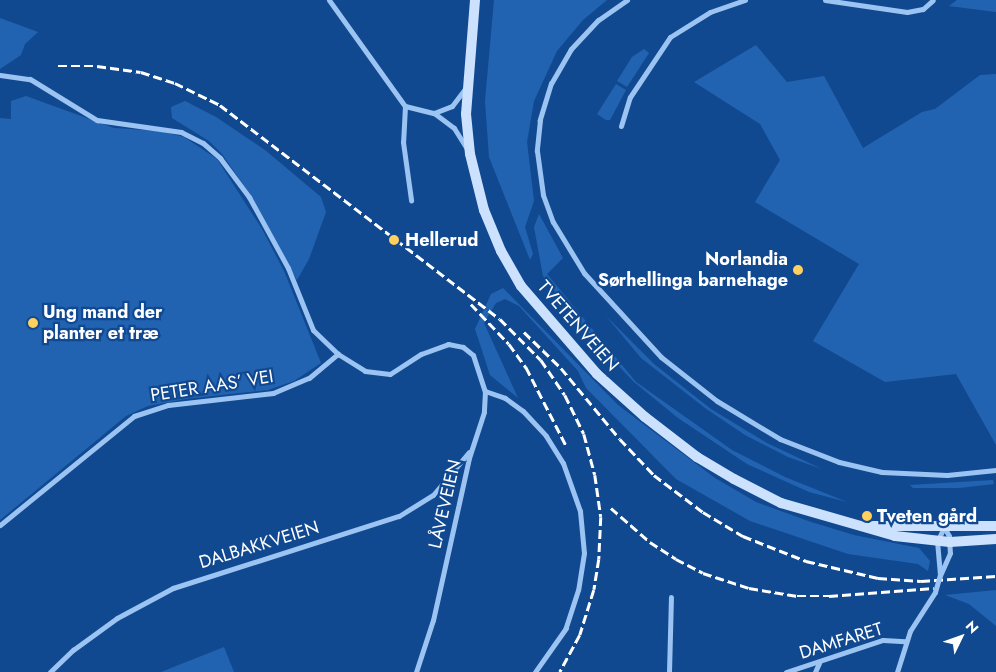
<!DOCTYPE html>
<meta charset="utf-8">
<style>
body{margin:0}
#map{position:relative;width:996px;height:672px;overflow:hidden;background:#114991;font-family:Jost,sans-serif}
div>[style]{position:absolute}
[style*='--x']{left:calc(var(--x)*1px);top:calc(var(--y)*1px);width:calc(var(--w)*1px);rotate:calc(var(--a)*1deg)}
.green>*{inset:0;background:#2263b1}
.street>*{height:5px;margin:-2.5px;padding:0 2.5px;transform-origin:2.5px;border-radius:2.5px;background:#9cc4f3}
.secondary>*{height:10px;margin:-5px;padding:0 5px;transform-origin:5px;border-radius:5px;background:#cbe1fd}
.rail>*{height:2.5px;margin-top:-1.25px;transform-origin:0;background:repeating-linear-gradient(90deg,#fff 0 9px,transparent 0 13px)}
.street-bridge>*{height:5px;margin:-2.5px;padding:0 2.5px;transform-origin:2.5px;border-radius:2.5px;background:#9cc4f3}
.dots>*{width:14px;height:14px;translate:-50% -50%;box-sizing:border-box;border:2px solid #114991;border-radius:50%}
span{translate:-50% -50%;white-space:nowrap;text-align:center;line-height:1.15;-webkit-text-stroke:4.5px #114991;paint-order:stroke}
.poi-label{font-size:18px;color:#fff;font-weight:700}
.left{translate:0 -50%;text-align:left}
.right{translate:-100% -50%;text-align:right}
.street-label{font-size:18px;color:#fff}
.north{position:absolute;left:936px;top:612px;width:50px;height:50px;-webkit-text-stroke:4px #114991;paint-order:stroke;rotate:48deg;font-size:14px;font-weight:700;line-height:20px;text-align:center;color:#fff}
.north::after{content:'';display:block;margin:auto;width:18px;height:22px;background:#fff;clip-path:polygon(50% 0,100% 100%,50% 72%,0 100%)}
</style>
<div id="map">
<div class="green">
<div style="clip-path:polygon(494px 0,607px 0,583px 20px,557px 51px,534px 101px,527px 142px,534px 201px,525px 227px,533px 254px,530px 260px,489px 157px,485px 101px)"></div>
<div style="clip-path:polygon(957px 0,996px 0,996px 12px,949px 6px)"></div>
<div style="clip-path:polygon(0 18px,38px 32px,25px 44px,21px 55px,0 69px)"></div>
<div style="clip-path:polygon(756px 45px,787px 82px,824px 76px,863px 148px,922px 112px,935px 109px,980px 75px,996px 74px,996px 445px,956px 374px,885px 382px,813px 341px,859px 264px,755px 202px,780px 160px,760px 124px,694px 82px)"></div>
<div style="clip-path:polygon(644px 49px,649px 53px,627px 87px,617px 81px,632px 57px)"></div>
<div style="clip-path:polygon(616px 84px,626px 90px,610px 120px,606px 120px,597px 114px)"></div>
<div style="clip-path:polygon(26px 96px,114px 128px,160px 131px,184px 137px,217px 159px,262px 229px,284px 271px,321px 363px,294px 381px,268px 390px,186px 399px,148px 406px,126px 416px,0 520px,0 118px,11px 119px,11px 101px)"></div>
<div style="clip-path:polygon(185px 101px,216px 117px,265px 150px,321px 197px,326px 212px,309px 259px,297px 280px,247px 190px,222px 154px,209px 141px,172px 118px,171px 107px)"></div>
<div style="clip-path:polygon(539px 214px,563px 258px,547px 274px,636px 382px,732px 450px,785px 477px,847px 502px,809px 492px,747px 464px,678px 418px,634px 382px,582px 328px,543px 276px,534px 227px)"></div>
<div style="clip-path:polygon(503px 288px,618px 405px,715px 478px,756px 502px,811px 522px,854px 535px,919px 548px,930px 561px,928px 571px,918px 564px,848px 554px,750px 521px,676px 479px,586px 388px,578px 371px,519px 306px,505px 299px,496px 303px,484px 323px,518px 398px,490px 375px,475px 329px,491px 294px)"></div>
<div style="clip-path:polygon(606px 316px,654px 364px,711px 409px,767px 443px,822px 469px,788px 457px,745px 435px,705px 408px,641px 358px)"></div>
<div style="clip-path:polygon(993px 480px,994px 484px,959px 488px,913px 488px,910px 485px)"></div>
<div style="clip-path:polygon(996px 590px,996px 626px,969px 604px,945px 595px)"></div>
<div style="clip-path:polygon(224px 647px,234px 672px,161px 672px)"></div>
</div>
<div class="street">
<div style="--x:329;--y:0;--w:130;--a:54.4"></div>
<div style="--x:405;--y:106;--w:30;--a:14"></div>
<div style="--x:434;--y:113;--w:19;--a:-21"></div>
<div style="--x:452;--y:106;--w:21;--a:-53"></div>
<div style="--x:627;--y:0;--w:35;--a:145"></div>
<div style="--x:598;--y:20;--w:40;--a:133"></div>
<div style="--x:571;--y:49;--w:39;--a:120"></div>
<div style="--x:551;--y:83;--w:39;--a:107"></div>
<div style="--x:540;--y:120;--w:31;--a:96"></div>
<div style="--x:537;--y:151;--w:44;--a:82.2"></div>
<div style="--x:543;--y:195;--w:29;--a:70"></div>
<div style="--x:553;--y:222;--w:60;--a:58.7"></div>
<div style="--x:584;--y:273;--w:114;--a:47.5"></div>
<div style="--x:661;--y:357;--w:71;--a:38.2"></div>
<div style="--x:717;--y:401;--w:74;--a:31.1"></div>
<div style="--x:780;--y:439;--w:63;--a:21.3"></div>
<div style="--x:839;--y:462;--w:44;--a:13.1"></div>
<div style="--x:882;--y:472;--w:65;--a:2.6"></div>
<div style="--x:947;--y:475;--w:49;--a:-5.8"></div>
<div style="--x:825;--y:0;--w:83;--a:8.3"></div>
<div style="--x:907;--y:12;--w:16;--a:-11"></div>
<div style="--x:923;--y:9;--w:13;--a:-42"></div>
<div style="--x:0;--y:75;--w:30;--a:8"></div>
<div style="--x:30;--y:79;--w:79;--a:31.5"></div>
<div style="--x:97;--y:120;--w:85;--a:8.1"></div>
<div style="--x:181;--y:132;--w:25;--a:27"></div>
<div style="--x:203;--y:143;--w:23;--a:41"></div>
<div style="--x:220;--y:158;--w:49;--a:53.4"></div>
<div style="--x:249;--y:197;--w:81;--a:61.2"></div>
<div style="--x:288;--y:268;--w:67;--a:68"></div>
<div style="--x:313;--y:330;--w:35;--a:44"></div>
<div style="--x:338;--y:354;--w:32;--a:32"></div>
<div style="--x:365;--y:371;--w:25;--a:7"></div>
<div style="--x:390;--y:374;--w:37;--a:-33"></div>
<div style="--x:421;--y:354;--w:29;--a:-20"></div>
<div style="--x:448;--y:344;--w:15;--a:11"></div>
<div style="--x:463;--y:347;--w:13;--a:39"></div>
<div style="--x:473;--y:355;--w:38;--a:72"></div>
<div style="--x:485;--y:391;--w:21;--a:93"></div>
<div style="--x:484;--y:412;--w:48;--a:108.1"></div>
<div style="--x:469;--y:458;--w:166;--a:102.5"></div>
<div style="--x:433;--y:620;--w:55;--a:108.1"></div>
<div style="--x:405;--y:106;--w:36;--a:93"></div>
<div style="--x:403;--y:142;--w:59;--a:82.1"></div>
<div style="--x:434;--y:113;--w:25;--a:37"></div>
<div style="--x:454;--y:128;--w:25;--a:58"></div>
<div style="--x:621;--y:126;--w:30;--a:-73"></div>
<div style="--x:630;--y:97;--w:72;--a:-56.3"></div>
<div style="--x:670;--y:37;--w:47;--a:-32"></div>
<div style="--x:710;--y:12;--w:37;--a:-19"></div>
<div style="--x:485;--y:391;--w:21;--a:19"></div>
<div style="--x:505;--y:398;--w:22;--a:36"></div>
<div style="--x:523;--y:411;--w:34;--a:47"></div>
<div style="--x:546;--y:436;--w:32;--a:58"></div>
<div style="--x:563;--y:463;--w:51;--a:70.5"></div>
<div style="--x:580;--y:511;--w:42;--a:84.6"></div>
<div style="--x:584;--y:553;--w:37;--a:99"></div>
<div style="--x:578;--y:590;--w:40;--a:108"></div>
<div style="--x:566;--y:628;--w:54;--a:125.2"></div>
<div style="--x:0;--y:525;--w:173;--a:-39.1"></div>
<div style="--x:134;--y:416;--w:36;--a:-18"></div>
<div style="--x:168;--y:405;--w:106;--a:-6.5"></div>
<div style="--x:273;--y:393;--w:39;--a:-23"></div>
<div style="--x:309;--y:378;--w:38;--a:-40"></div>
<div style="--x:944;--y:527;--w:10;--a:61"></div>
<div style="--x:949;--y:536;--w:17;--a:87"></div>
<div style="--x:950;--y:553;--w:24;--a:114"></div>
<div style="--x:940;--y:575;--w:33;--a:-95"></div>
<div style="--x:937;--y:542;--w:17;--a:-65"></div>
<div style="--x:50;--y:672;--w:32;--a:-44"></div>
<div style="--x:73;--y:650;--w:54;--a:-36"></div>
<div style="--x:117;--y:618;--w:64;--a:-28.2"></div>
<div style="--x:173;--y:588;--w:237;--a:-17.7"></div>
<div style="--x:399;--y:516;--w:40;--a:-32"></div>
<div style="--x:433;--y:495;--w:56;--a:-50.1"></div>
<div style="--x:669;--y:672;--w:75;--a:-88.5"></div>
<div style="--x:786;--y:672;--w:102;--a:-18.3"></div>
<div style="--x:883;--y:640;--w:22;--a:3"></div>
<div style="--x:815;--y:672;--w:10;--a:-66"></div>
<div style="--x:897;--y:672;--w:43;--a:-72.4"></div>
<div style="--x:910;--y:631;--w:46;--a:-57.3"></div>
</div>
<div class="secondary">
<div style="--x:475;--y:0;--w:114;--a:94.5"></div>
<div style="--x:466;--y:114;--w:40;--a:84.3"></div>
<div style="--x:470;--y:154;--w:58;--a:76"></div>
<div style="--x:484;--y:210;--w:44;--a:67.5"></div>
<div style="--x:501;--y:251;--w:40;--a:60.3"></div>
<div style="--x:521;--y:286;--w:116;--a:49.2"></div>
<div style="--x:597;--y:374;--w:64;--a:41.9"></div>
<div style="--x:645;--y:417;--w:66;--a:37.6"></div>
<div style="--x:697;--y:457;--w:43;--a:30.7"></div>
<div style="--x:734;--y:479;--w:53;--a:27.1"></div>
<div style="--x:781;--y:503;--w:119;--a:16.1"></div>
<div style="--x:895;--y:536;--w:55;--a:6.2"></div>
<div style="--x:950;--y:542;--w:46;--a:-3.7"></div>
<div style="--x:873;--y:526;--w:123;--a:0"></div>
</div>
<div class="rail">
<div style="--x:58;--y:66;--w:39;--a:0"></div>
<div style="--x:97;--y:66;--w:44;--a:7.8"></div>
<div style="--x:141;--y:72;--w:36;--a:18"></div>
<div style="--x:175;--y:83;--w:50;--a:26.1"></div>
<div style="--x:220;--y:105;--w:352;--a:37.4"></div>
<div style="--x:500;--y:319;--w:58;--a:45"></div>
<div style="--x:541;--y:360;--w:42;--a:55.6"></div>
<div style="--x:565;--y:395;--w:43;--a:64"></div>
<div style="--x:584;--y:434;--w:42;--a:75"></div>
<div style="--x:595;--y:475;--w:42;--a:81.9"></div>
<div style="--x:601;--y:517;--w:42;--a:92.7"></div>
<div style="--x:599;--y:559;--w:31;--a:99"></div>
<div style="--x:594;--y:590;--w:47;--a:107.3"></div>
<div style="--x:580;--y:635;--w:42;--a:118.4"></div>
<div style="--x:471;--y:304;--w:55;--a:46.5"></div>
<div style="--x:509;--y:344;--w:29;--a:54"></div>
<div style="--x:526;--y:367;--w:88;--a:62.9"></div>
<div style="--x:524;--y:332;--w:52;--a:44.2"></div>
<div style="--x:561;--y:368;--w:92;--a:50.3"></div>
<div style="--x:620;--y:439;--w:50;--a:46.6"></div>
<div style="--x:654;--y:475;--w:61;--a:37.1"></div>
<div style="--x:703;--y:512;--w:47;--a:31"></div>
<div style="--x:743;--y:536;--w:68;--a:21.6"></div>
<div style="--x:806;--y:561;--w:74;--a:13.3"></div>
<div style="--x:878;--y:578;--w:43;--a:4"></div>
<div style="--x:921;--y:581;--w:75;--a:-3.8"></div>
<div style="--x:611;--y:508;--w:52;--a:41.1"></div>
<div style="--x:650;--y:542;--w:31;--a:33"></div>
<div style="--x:676;--y:559;--w:30;--a:27"></div>
<div style="--x:703;--y:573;--w:48;--a:18.1"></div>
<div style="--x:749;--y:588;--w:49;--a:9.5"></div>
<div style="--x:797;--y:596;--w:32;--a:0"></div>
<div style="--x:829;--y:596;--w:105;--a:-4.4"></div>
</div>
<div class="street-bridge">
<div style="--x:935;--y:592;--w:18;--a:-74"></div>
</div>
<div class="dots">
<div style="left:394px;top:240px;background:#ffd05e"></div>
<div style="left:798px;top:270px;background:#ffd05e"></div>
<div style="left:33px;top:323px;background:#ffd05e"></div>
<div style="left:867px;top:516px;background:#ffd05e"></div>
</div>
<div class="poi-label">
<span class="left" style="left:405px;top:240px">Hellerud</span>
<span class="right" style="left:788px;top:270px">Norlandia<br>Sørhellinga barnehage</span>
<span class="left" style="left:43px;top:323px">Ung mand der<br>planter et træ</span>
<span class="left" style="left:877px;top:516px">Tveten gård</span>
</div>
<div class="street-label">
<span style="left:578px;top:326px;rotate:49deg">TVETENVEIEN</span>
<span style="left:212px;top:386px;rotate:-9deg">PETER AAS’ VEI</span>
<span style="left:445px;top:504px;rotate:-77deg">LÅVEVEIEN</span>
<span style="left:259px;top:545px;rotate:-17deg">DALBAKKVEIEN</span>
<span style="left:841px;top:641px;rotate:-17deg">DAMFARET</span>
</div>
<div class="north">N</div>
</div>
